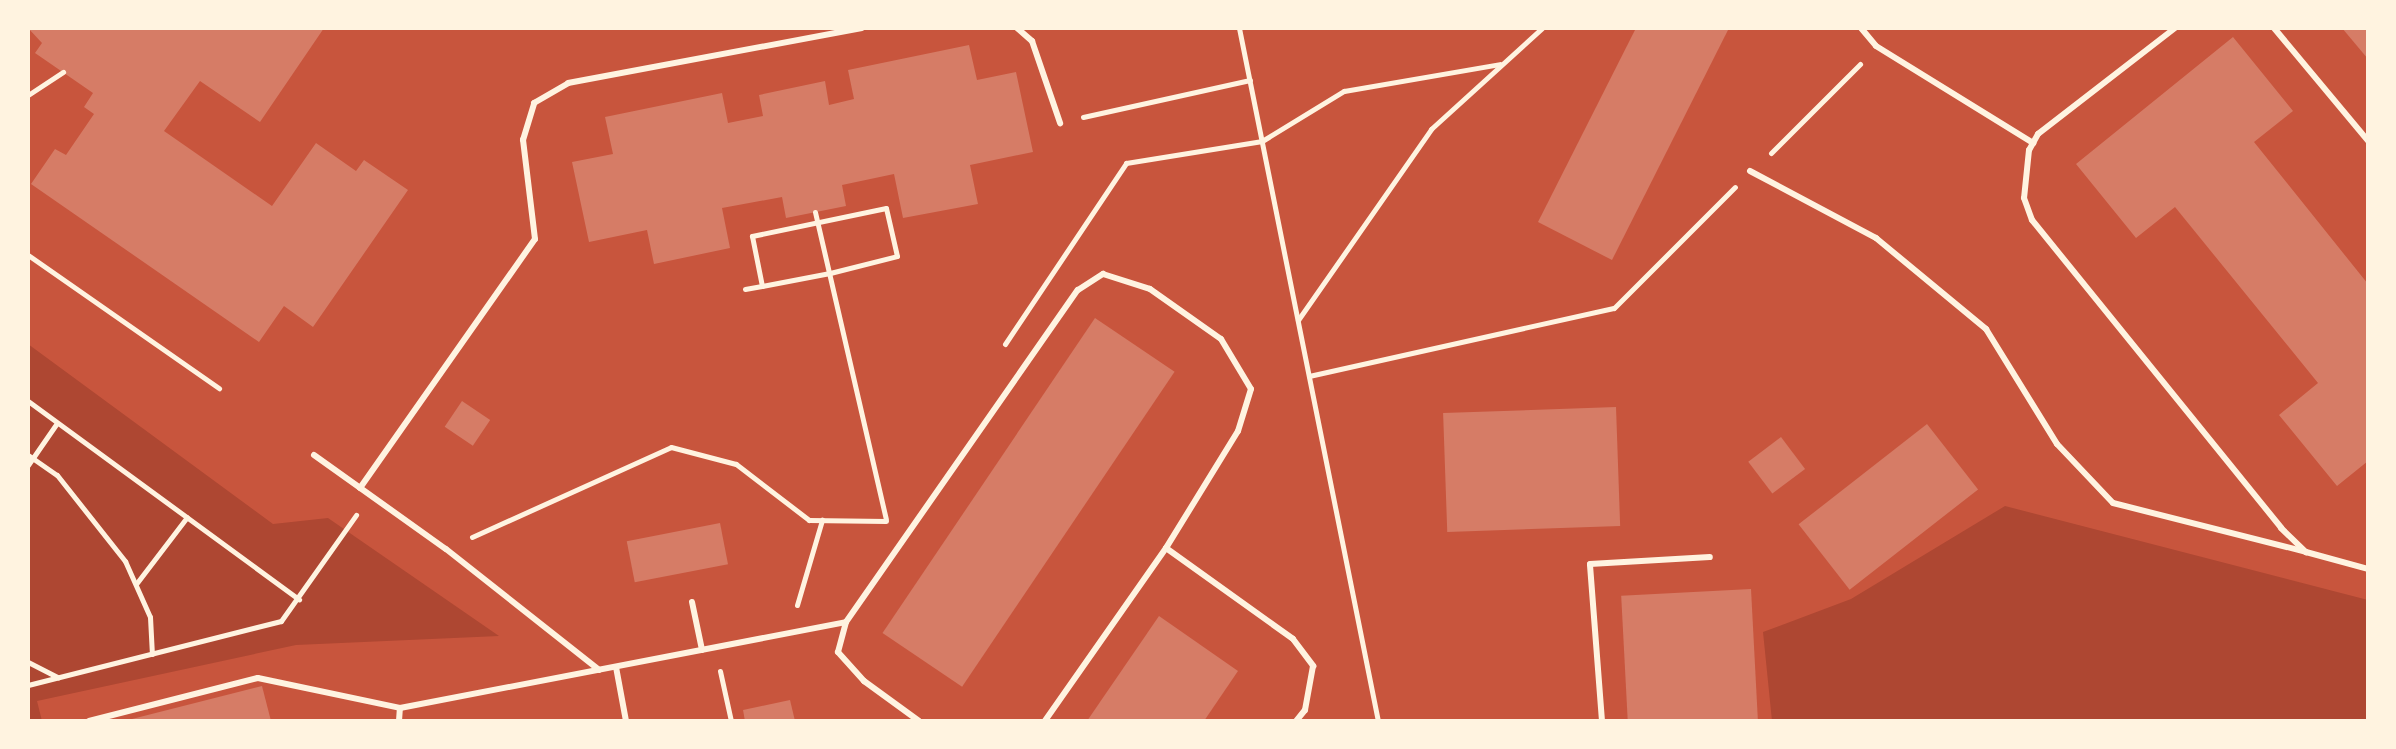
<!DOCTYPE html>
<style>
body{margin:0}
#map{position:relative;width:2396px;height:749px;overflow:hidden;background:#c8553d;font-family:"Roboto Serif",serif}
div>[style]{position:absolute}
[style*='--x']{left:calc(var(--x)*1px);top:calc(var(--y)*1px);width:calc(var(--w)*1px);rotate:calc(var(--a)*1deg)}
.green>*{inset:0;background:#ae4732}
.building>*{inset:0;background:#d67c66;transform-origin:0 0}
.path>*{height:5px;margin:-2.5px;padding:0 2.5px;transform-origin:2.5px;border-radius:2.5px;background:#fff3e0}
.service>*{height:6px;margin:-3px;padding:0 3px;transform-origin:3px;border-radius:3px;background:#fff3e0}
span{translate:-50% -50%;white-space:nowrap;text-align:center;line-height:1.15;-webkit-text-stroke:8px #fff3e0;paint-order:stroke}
.frame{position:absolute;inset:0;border:30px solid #fff3e0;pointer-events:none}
</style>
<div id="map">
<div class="green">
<div style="clip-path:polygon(28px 344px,273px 524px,328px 518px,499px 636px,296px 645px,37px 701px,42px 721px,28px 721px)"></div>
<div style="clip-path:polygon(2005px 506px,2368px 600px,2368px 721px,1772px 721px,1763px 632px,1851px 599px)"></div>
</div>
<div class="building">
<div style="clip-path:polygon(28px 28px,324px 28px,260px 122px,200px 81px,164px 131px,272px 206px,316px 143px,356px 171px,364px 160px,408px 190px,313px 327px,284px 306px,259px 342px,31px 184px,55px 149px,66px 155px,94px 114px,84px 107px,93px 93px,35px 53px,42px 43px)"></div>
<div style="clip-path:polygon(1636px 28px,1729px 28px,1612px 260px,1538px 222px)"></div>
<div style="clip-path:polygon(2342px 28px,2368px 28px,2368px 59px)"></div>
<div style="clip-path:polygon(2233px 37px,2293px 111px,2254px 142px,2368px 284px,2368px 461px,2337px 486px,2279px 415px,2318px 383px,2175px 207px,2136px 238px,2076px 164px)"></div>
<div style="clip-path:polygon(969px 45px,977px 80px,1016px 72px,1033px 152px,970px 165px,978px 204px,903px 218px,894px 174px,842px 185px,846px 206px,786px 218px,782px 197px,722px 208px,730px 248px,654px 264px,647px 230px,589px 242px,572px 162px,613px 154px,605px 117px,722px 93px,728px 123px,763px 116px,759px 95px,825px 81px,829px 105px,854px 99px,848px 70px)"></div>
<div style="left:1095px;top:318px;width:96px;height:380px;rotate:34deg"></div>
<div style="left:462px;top:401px;width:34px;height:31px;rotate:34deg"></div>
<div style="left:1616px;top:407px;width:119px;height:173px;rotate:88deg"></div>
<div style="left:1927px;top:424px;width:83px;height:163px;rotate:52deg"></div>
<div style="left:1781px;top:437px;width:40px;height:41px;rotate:53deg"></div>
<div style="left:720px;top:523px;width:42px;height:95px;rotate:79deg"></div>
<div style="left:1751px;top:589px;width:132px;height:130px;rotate:87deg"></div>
<div style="clip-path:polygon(1159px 616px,1238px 671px,1204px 721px,1087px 721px)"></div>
<div style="clip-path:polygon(262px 686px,271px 721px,128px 721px,128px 720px)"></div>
<div style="clip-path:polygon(790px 700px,795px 721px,745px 721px,743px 710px)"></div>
</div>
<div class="path">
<div style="--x:1239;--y:28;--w:707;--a:78.66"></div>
<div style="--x:28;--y:95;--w:42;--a:-33.3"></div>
<div style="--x:1083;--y:117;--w:171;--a:-12.5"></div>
<div style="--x:1771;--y:153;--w:126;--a:-45"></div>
<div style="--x:815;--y:212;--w:315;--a:77"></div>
<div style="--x:28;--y:255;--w:233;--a:34.9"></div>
<div style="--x:745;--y:289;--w:17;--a:-10"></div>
<div style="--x:762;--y:286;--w:69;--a:-10.8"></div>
<div style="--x:830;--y:273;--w:69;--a:-14.2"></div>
<div style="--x:897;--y:256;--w:49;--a:-102.9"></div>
<div style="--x:886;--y:208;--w:137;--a:168.2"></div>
<div style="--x:752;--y:236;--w:51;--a:78.7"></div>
<div style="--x:1298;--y:320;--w:233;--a:-55.1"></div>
<div style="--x:1431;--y:129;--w:150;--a:-42.3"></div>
<div style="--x:1005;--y:344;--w:218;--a:-56.2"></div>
<div style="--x:1126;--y:163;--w:138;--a:-9.2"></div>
<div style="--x:1262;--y:141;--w:96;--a:-31.4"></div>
<div style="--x:1344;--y:91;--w:158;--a:-9.8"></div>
<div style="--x:1309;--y:376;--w:312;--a:-12.6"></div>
<div style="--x:1614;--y:308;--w:171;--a:-45"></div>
<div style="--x:28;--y:401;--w:336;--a:36.2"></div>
<div style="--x:28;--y:455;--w:35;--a:35"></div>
<div style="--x:57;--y:475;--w:110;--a:51.7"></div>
<div style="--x:125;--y:561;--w:61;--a:65.9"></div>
<div style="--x:150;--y:617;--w:37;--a:87"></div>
<div style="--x:28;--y:465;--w:51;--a:-55.4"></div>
<div style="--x:472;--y:537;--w:218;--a:-24.3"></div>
<div style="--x:671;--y:447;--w:67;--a:14.7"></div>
<div style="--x:736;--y:464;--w:92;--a:37.5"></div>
<div style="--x:809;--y:520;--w:77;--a:0.7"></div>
<div style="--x:136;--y:584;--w:84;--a:-52.7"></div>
<div style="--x:797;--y:605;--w:89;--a:-73.6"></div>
<div style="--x:28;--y:662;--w:34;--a:27"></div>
<div style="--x:720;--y:671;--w:51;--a:77.6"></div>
<div style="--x:28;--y:685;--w:261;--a:-14.2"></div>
<div style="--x:281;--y:621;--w:130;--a:-54.7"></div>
</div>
<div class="service">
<div style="--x:1017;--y:28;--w:20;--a:41"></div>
<div style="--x:1032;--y:41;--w:87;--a:71.1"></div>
<div style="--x:1861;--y:28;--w:23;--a:50"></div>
<div style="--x:1876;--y:46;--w:185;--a:31.7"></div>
<div style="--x:2175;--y:28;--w:173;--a:142.3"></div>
<div style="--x:2038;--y:134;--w:18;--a:119"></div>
<div style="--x:2029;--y:150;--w:48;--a:95.9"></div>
<div style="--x:2024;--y:198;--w:23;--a:70"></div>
<div style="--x:2032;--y:220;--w:396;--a:51"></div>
<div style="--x:2281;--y:528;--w:35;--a:44"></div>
<div style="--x:2306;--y:552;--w:64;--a:15.3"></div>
<div style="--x:2274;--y:28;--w:147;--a:50.2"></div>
<div style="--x:1750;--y:171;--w:143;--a:28"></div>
<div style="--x:1876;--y:238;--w:143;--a:39.6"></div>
<div style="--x:1986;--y:329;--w:135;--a:58.3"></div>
<div style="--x:2057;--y:444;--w:81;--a:46.5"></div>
<div style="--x:2113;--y:503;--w:199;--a:14.2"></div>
<div style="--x:314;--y:455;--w:162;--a:35.5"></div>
<div style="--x:446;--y:549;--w:195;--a:38.3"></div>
<div style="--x:360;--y:488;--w:304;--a:-54.9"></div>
<div style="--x:535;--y:239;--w:100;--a:-96.9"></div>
<div style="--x:523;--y:140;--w:39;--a:-73"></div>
<div style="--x:534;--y:103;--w:39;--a:-30"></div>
<div style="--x:568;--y:83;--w:299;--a:-10.6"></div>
<div style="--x:1166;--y:548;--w:156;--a:35.6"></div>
<div style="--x:1293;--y:639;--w:34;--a:53"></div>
<div style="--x:1313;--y:666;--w:45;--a:100.3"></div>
<div style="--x:1305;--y:710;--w:14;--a:129"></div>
<div style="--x:692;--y:602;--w:49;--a:78.2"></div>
<div style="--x:616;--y:667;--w:55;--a:79.5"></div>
<div style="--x:89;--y:721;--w:174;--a:-14.3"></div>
<div style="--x:258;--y:678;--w:145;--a:11.9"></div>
<div style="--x:400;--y:708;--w:454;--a:-10.9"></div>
<div style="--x:399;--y:721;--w:13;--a:-86"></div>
<div style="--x:919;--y:721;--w:68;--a:-144"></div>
<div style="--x:864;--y:681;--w:39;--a:-132"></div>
<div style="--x:838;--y:652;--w:31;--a:-75"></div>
<div style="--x:846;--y:622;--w:405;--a:-55.1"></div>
<div style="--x:1078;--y:290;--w:30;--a:-33"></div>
<div style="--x:1103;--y:274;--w:49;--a:17.7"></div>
<div style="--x:1150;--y:289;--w:87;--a:35.2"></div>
<div style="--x:1221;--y:339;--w:58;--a:59"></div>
<div style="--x:1251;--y:389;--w:44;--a:107.2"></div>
<div style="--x:1238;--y:431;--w:137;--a:121.6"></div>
<div style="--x:1166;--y:548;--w:211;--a:125"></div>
<div style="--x:1602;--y:721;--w:157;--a:-94.4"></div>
<div style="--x:1590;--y:564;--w:120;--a:-3.3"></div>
</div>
<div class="frame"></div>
</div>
